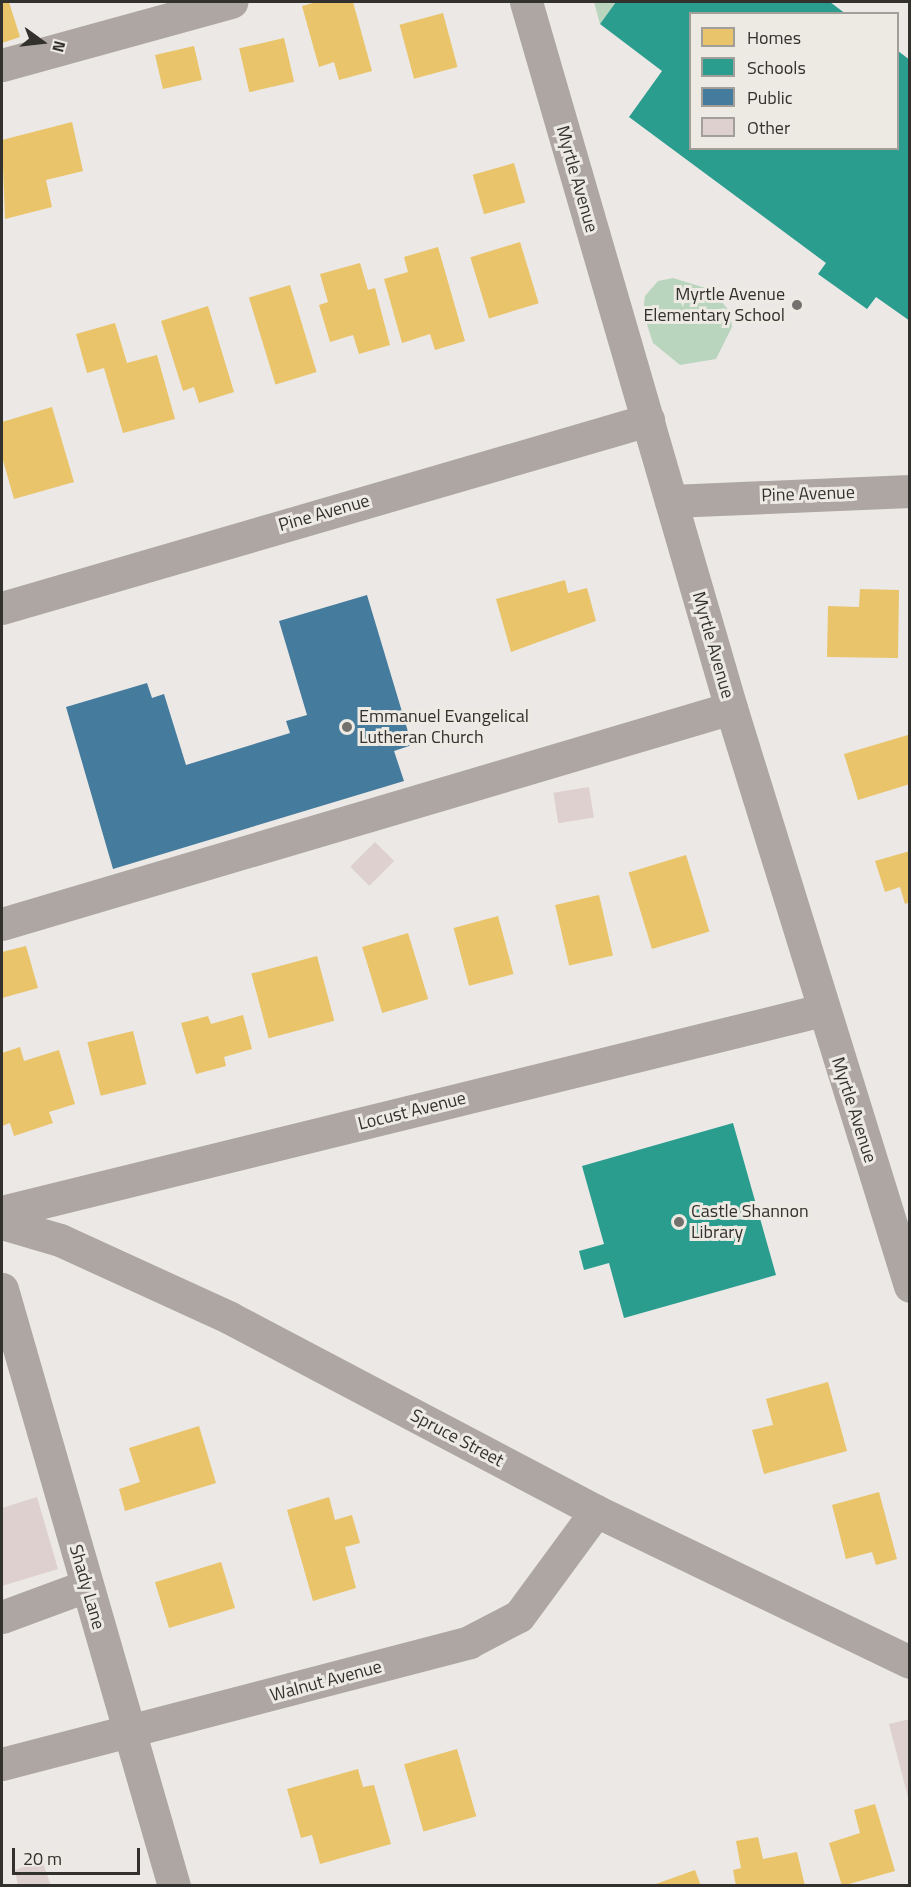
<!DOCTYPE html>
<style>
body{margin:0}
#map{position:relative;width:911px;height:1887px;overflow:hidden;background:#ebe8e5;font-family:"Titillium Web",sans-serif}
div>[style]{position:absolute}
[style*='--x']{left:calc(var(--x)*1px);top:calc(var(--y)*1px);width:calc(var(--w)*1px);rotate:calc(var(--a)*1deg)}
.green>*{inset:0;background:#bad5be}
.homes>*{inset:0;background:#e9c46a;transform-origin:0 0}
.schools>*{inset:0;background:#2a9d8f}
.public>*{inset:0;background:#457b9d}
.building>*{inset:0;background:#ded0ce;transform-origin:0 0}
.minor>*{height:33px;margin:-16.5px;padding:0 16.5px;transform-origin:16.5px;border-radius:16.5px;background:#ada6a2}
.dots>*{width:16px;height:16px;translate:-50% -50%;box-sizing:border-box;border:3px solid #ede9e3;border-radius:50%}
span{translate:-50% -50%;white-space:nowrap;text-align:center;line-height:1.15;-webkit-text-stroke:6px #ede9e3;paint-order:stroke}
.street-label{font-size:18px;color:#32312e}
.poi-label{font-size:18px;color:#32312e}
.right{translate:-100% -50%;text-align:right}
.left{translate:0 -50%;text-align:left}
.frame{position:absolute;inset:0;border:3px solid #32312e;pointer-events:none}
.legend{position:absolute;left:689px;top:12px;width:210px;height:138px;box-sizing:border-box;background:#ede9e3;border:2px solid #a29f9b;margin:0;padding:8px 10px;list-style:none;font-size:18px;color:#32312e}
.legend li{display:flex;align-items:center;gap:12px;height:30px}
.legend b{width:30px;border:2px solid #a29f9b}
.north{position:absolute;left:12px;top:12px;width:60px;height:60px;-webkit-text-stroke:4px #ede9e3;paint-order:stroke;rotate:105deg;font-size:16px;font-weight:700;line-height:24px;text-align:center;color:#32312e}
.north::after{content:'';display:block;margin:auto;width:21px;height:27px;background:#32312e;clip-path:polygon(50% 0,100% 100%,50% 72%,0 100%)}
.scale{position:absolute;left:12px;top:1848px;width:128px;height:27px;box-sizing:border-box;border:3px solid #32312e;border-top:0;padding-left:8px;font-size:18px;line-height:21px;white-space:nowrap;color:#32312e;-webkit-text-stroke:4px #ede9e3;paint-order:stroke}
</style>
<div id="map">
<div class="green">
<div style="clip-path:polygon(594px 2px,616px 2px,600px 24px)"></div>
<div style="clip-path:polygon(673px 278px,712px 290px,730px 312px,732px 327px,716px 359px,680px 365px,653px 343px,643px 312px,645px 296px,658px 281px)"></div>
</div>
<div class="homes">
<div style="clip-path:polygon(2px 2px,9px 2px,20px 37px,2px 43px)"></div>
<div style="clip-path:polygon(317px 2px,353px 2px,372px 71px,339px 80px,334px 62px,319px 67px,302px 6px)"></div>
<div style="left:443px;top:13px;width:56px;height:45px;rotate:75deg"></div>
<div style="left:284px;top:38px;width:45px;height:46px;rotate:77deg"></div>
<div style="left:194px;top:46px;width:35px;height:40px;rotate:77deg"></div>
<div style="clip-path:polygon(72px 122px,83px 171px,46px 180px,52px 207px,5px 219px,2px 140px)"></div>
<div style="left:514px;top:163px;width:41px;height:43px;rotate:74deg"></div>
<div style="left:520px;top:242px;width:64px;height:52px;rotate:73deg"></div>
<div style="clip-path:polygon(438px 247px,465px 341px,435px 350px,430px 334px,402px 343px,384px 279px,408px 272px,404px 257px)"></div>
<div style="clip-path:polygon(360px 263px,368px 290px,375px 288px,390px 345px,359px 354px,353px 335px,330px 342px,319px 305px,328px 302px,320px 274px)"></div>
<div style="left:290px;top:285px;width:91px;height:43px;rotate:73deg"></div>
<div style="clip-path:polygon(208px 306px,234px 392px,199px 403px,194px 387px,183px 391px,161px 321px)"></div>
<div style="clip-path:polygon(115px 323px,127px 363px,157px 355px,175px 419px,123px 433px,104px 368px,87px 373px,76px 334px)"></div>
<div style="clip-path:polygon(52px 407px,74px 482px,14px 499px,2px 457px,2px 422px)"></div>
<div style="clip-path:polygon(565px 580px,568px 593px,587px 588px,596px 621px,511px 652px,496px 599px)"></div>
<div style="clip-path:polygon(860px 589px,899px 590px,898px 658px,827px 657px,828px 606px,859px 607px)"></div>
<div style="clip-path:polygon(908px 735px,910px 784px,858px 800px,844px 754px)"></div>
<div style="clip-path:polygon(910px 851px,910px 902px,905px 904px,900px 887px,885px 892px,875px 861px)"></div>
<div style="left:686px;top:855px;width:80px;height:60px;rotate:73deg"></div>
<div style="left:599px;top:895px;width:62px;height:45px;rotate:77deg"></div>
<div style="left:498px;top:916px;width:60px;height:46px;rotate:75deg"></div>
<div style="left:408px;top:933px;width:69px;height:48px;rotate:73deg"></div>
<div style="clip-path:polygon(26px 946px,38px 988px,2px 998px,2px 952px)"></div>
<div style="left:317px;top:956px;width:67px;height:68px;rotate:75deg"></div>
<div style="clip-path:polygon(243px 1015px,252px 1049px,224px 1057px,226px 1066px,196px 1074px,181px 1023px,208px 1016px,211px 1024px)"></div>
<div style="left:133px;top:1031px;width:55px;height:47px;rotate:76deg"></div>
<div style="clip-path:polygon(20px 1047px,24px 1061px,59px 1050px,75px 1104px,49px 1112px,53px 1123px,14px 1136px,10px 1123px,2px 1126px,2px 1053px)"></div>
<div style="clip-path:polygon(828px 1382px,847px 1451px,764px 1474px,752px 1430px,773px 1425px,766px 1399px)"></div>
<div style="clip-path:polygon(199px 1426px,216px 1483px,125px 1511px,119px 1489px,140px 1482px,129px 1448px)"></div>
<div style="clip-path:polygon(879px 1492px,897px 1559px,876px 1565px,872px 1552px,846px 1559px,832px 1505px)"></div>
<div style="clip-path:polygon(329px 1497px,335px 1520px,352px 1515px,360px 1543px,345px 1547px,356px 1588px,313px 1601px,287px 1510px)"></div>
<div style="left:221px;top:1562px;width:48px;height:69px;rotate:73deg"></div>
<div style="left:457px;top:1749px;width:70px;height:55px;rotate:74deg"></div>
<div style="clip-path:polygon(358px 1769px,363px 1787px,374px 1785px,391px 1844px,320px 1864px,312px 1835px,301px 1838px,287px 1789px)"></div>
<div style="clip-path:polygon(875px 1804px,895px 1871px,842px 1886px,829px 1843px,860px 1833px,854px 1810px)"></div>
<div style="clip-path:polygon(758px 1837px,763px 1859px,797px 1852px,805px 1886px,736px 1886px,733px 1870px,741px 1868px,736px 1841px)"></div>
<div style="clip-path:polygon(695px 1870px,701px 1886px,653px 1886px,653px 1885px)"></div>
</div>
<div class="schools">
<div style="clip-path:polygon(616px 2px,830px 2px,846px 14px,690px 14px,690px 148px,898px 148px,898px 51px,910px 60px,910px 321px,876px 297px,867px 309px,818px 274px,826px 263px,629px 117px,662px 71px,600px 24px)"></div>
<div style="clip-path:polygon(733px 1123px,776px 1275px,624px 1318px,609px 1263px,584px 1270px,579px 1251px,604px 1244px,582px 1166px)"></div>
</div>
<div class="public">
<div style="clip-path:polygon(367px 595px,412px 745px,394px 751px,404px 781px,113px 869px,66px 707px,147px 683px,152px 698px,164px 694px,186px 765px,290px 733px,286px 721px,307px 715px,279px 621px)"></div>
</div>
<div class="building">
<div style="left:589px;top:787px;width:31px;height:36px;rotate:81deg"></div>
<div style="left:375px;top:842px;width:27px;height:35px;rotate:45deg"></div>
<div style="clip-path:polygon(37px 1497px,58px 1569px,2px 1586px,2px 1508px)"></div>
<div style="clip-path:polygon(910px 1719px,910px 1801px,909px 1801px,889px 1724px)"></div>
<div style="clip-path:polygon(42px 1860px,51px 1886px,18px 1886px,15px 1870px)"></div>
</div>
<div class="minor">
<div style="--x:526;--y:2;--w:735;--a:73.81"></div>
<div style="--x:731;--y:708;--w:605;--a:72.79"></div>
<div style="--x:2;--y:65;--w:238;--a:-15.4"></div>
<div style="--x:671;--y:501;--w:239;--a:-2.4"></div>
<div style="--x:2;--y:608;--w:673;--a:-16.23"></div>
<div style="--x:2;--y:924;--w:760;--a:-16.5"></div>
<div style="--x:2;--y:1212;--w:845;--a:-13.84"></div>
<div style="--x:2;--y:1223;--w:60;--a:16.3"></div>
<div style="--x:60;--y:1240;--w:187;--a:24.6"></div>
<div style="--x:230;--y:1318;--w:414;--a:27.8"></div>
<div style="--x:596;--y:1511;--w:348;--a:25.7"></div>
<div style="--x:2;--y:1289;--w:621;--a:73.93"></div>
<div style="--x:2;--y:1617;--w:90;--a:-20.3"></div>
<div style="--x:2;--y:1764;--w:483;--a:-14.6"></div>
<div style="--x:469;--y:1642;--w:56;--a:-27.5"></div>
<div style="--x:519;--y:1616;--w:130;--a:-53.7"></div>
</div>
<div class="dots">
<div style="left:797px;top:305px;background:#73716e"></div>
<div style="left:347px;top:727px;background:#73716e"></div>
<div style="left:679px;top:1222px;background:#73716e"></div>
</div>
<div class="street-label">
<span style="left:577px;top:179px;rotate:74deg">Myrtle Avenue</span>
<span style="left:808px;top:494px;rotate:-2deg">Pine Avenue</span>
<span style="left:324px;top:513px;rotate:-16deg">Pine Avenue</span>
<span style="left:713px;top:645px;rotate:74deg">Myrtle Avenue</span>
<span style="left:854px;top:1110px;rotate:72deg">Myrtle Avenue</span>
<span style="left:412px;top:1111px;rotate:-14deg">Locust Avenue</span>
<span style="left:457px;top:1438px;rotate:28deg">Spruce Street</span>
<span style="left:87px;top:1587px;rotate:74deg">Shady Lane</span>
<span style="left:326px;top:1681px;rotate:-15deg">Walnut Avenue</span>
</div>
<div class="poi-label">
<span class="right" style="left:785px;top:305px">Myrtle Avenue<br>Elementary School</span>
<span class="left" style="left:359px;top:727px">Emmanuel Evangelical<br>Lutheran Church</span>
<span class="left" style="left:691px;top:1222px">Castle Shannon<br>Library</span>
</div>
<div class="frame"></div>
<ul class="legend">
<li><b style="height:16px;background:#e9c46a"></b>Homes</li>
<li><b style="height:16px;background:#2a9d8f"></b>Schools</li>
<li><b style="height:16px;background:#457b9d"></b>Public</li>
<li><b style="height:16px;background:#ded0ce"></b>Other</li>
</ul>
<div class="north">N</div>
<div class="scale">20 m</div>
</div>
